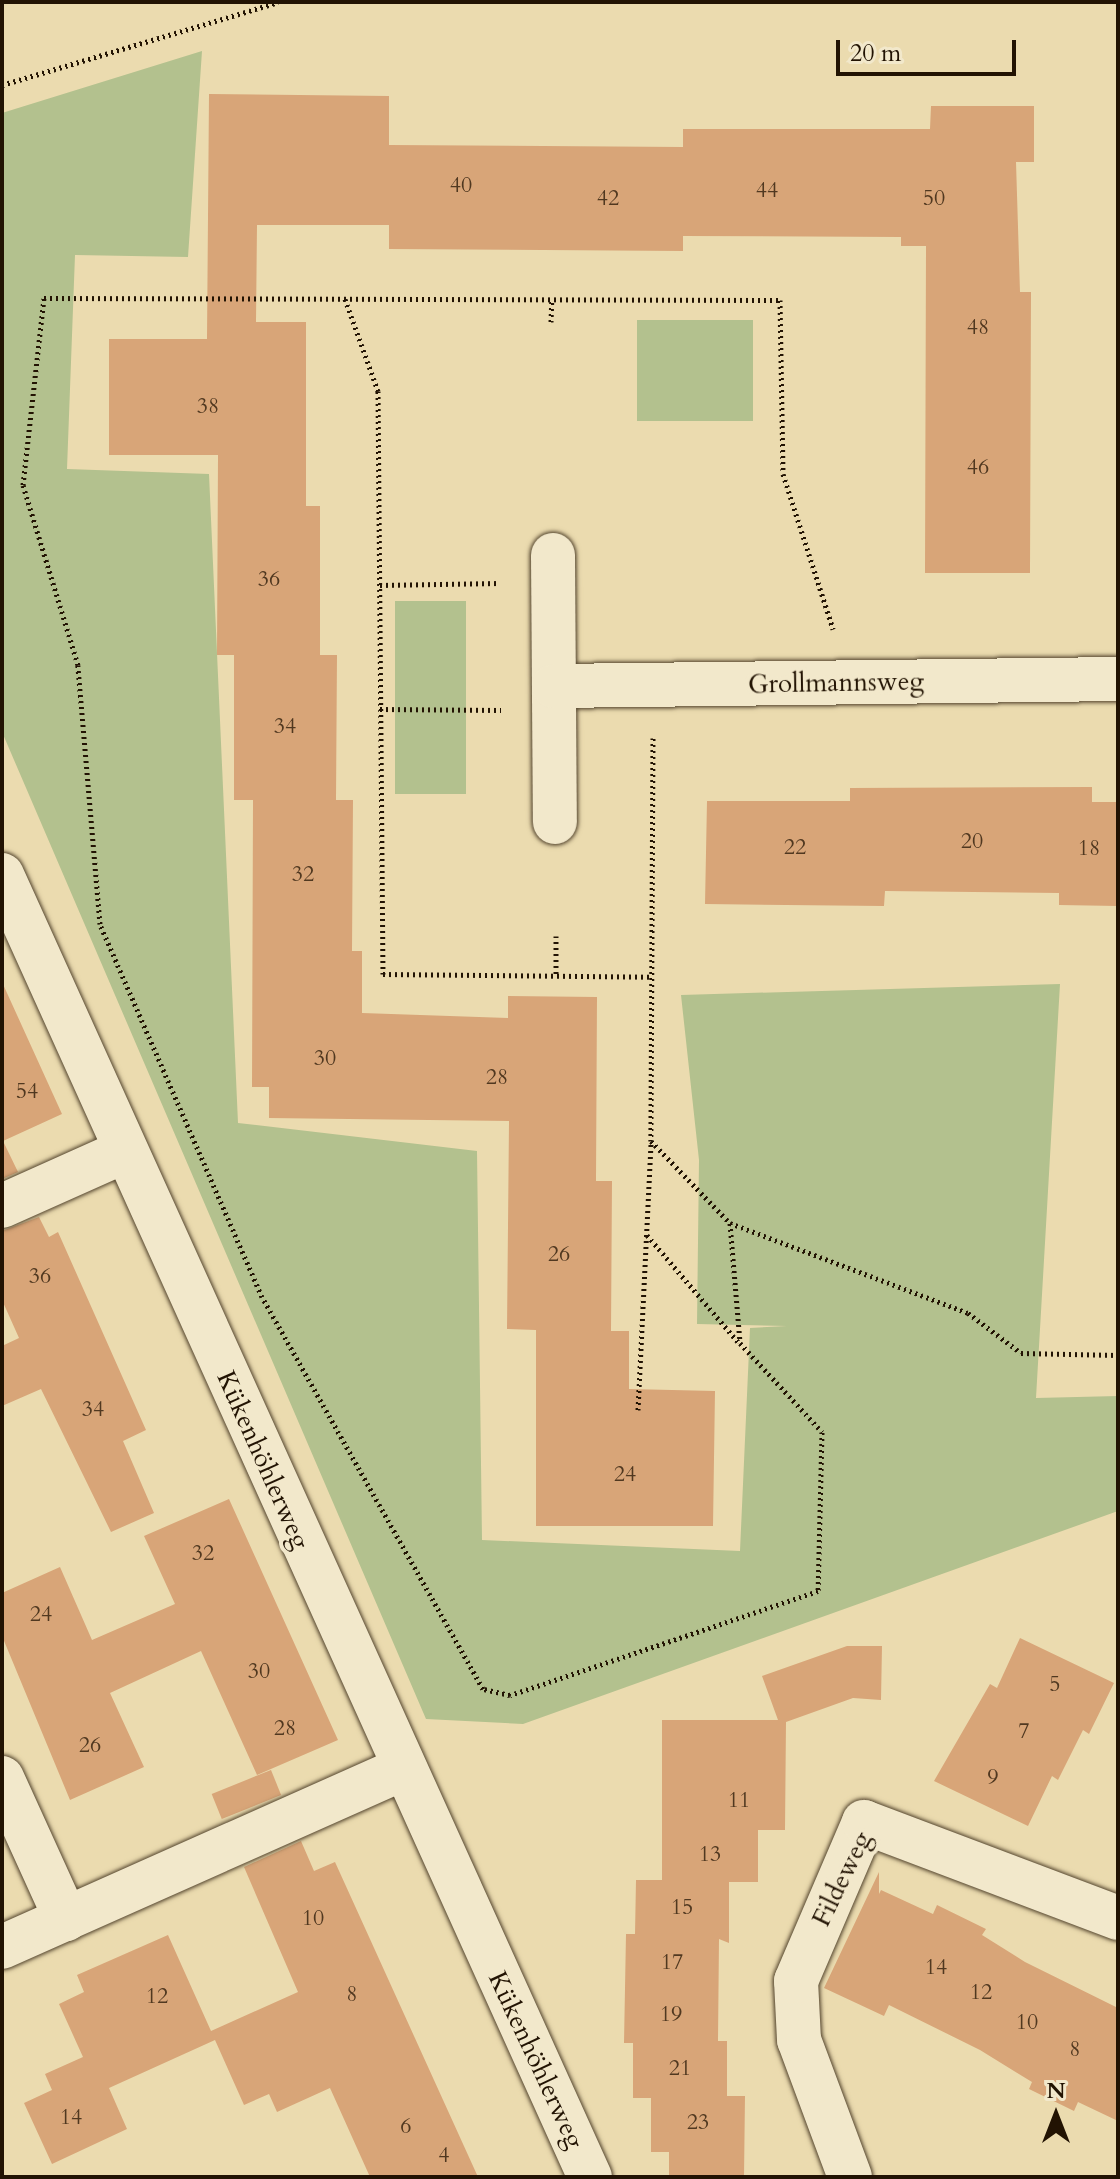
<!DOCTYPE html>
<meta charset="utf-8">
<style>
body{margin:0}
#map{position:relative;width:1120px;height:2179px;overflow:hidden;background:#ebdbaf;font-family:Cardo,serif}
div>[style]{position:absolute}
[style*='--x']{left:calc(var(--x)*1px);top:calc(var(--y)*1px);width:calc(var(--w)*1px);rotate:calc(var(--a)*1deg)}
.green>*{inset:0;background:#b3c18e;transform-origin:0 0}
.building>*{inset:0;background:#d8a578;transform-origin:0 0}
.path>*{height:5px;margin-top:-2.5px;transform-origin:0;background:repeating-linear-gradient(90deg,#221303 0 2px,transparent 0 6px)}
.roads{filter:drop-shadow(0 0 2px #54452e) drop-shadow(0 0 2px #54452e)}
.minor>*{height:44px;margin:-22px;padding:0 22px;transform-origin:22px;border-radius:22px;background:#f2e8cb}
span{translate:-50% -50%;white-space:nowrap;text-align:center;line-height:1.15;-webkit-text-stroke:8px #f2e8cb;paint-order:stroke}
.number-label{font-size:22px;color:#503820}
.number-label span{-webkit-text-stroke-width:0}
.street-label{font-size:26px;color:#221303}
.frame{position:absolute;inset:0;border:4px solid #221303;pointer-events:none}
.north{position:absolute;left:1016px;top:2075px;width:80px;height:80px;-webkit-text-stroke:6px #f2e8cb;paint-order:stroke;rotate:0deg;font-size:22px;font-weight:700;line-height:32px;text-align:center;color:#221303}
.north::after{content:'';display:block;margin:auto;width:28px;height:36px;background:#221303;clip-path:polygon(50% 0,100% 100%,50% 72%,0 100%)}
.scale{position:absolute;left:836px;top:40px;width:180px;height:36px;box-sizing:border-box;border:4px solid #221303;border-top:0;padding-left:10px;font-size:24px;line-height:28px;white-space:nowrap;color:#221303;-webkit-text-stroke:6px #f2e8cb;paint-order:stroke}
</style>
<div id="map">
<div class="green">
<div style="clip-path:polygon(202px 51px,188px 257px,75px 255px,67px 469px,209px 474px,238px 1123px,477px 1151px,482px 1540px,740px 1551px,750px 1328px,787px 1326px,697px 1324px,699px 1160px,681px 995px,1060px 984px,1036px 1398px,1118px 1396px,1118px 1511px,523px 1724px,426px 1719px,2px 732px,2px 113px)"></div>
<div style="left:637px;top:320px;width:116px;height:101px"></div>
<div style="left:395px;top:601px;width:71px;height:193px"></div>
</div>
<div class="building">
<div style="clip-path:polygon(209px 94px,389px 96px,389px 145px,683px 147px,683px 129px,930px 129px,931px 106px,1034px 106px,1034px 162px,1016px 162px,1020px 292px,1031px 292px,1030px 573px,925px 573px,926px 246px,901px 246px,901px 237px,683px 236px,683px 251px,389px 249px,389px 225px,257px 225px,256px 322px,306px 322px,306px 506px,320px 506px,320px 655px,337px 655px,336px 800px,353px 800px,352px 951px,362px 951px,362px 1013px,508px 1018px,508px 996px,597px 997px,596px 1181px,612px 1181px,611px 1331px,629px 1331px,629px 1389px,715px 1391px,713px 1526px,536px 1526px,536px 1330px,507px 1329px,509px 1121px,269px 1118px,269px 1087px,252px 1087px,253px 800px,234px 800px,234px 655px,217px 655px,218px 455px,109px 455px,109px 339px,207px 339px)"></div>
<div style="clip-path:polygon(1092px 787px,1092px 802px,1118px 802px,1118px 906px,1059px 905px,1059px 893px,885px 891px,884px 906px,705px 904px,707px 801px,850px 801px,850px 788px)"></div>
<div style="clip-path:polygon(2px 982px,62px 1114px,3px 1141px,18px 1172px,2px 1179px)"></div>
<div style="clip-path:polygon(39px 1217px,49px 1237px,58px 1232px,146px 1430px,123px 1441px,154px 1513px,111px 1532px,41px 1389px,2px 1406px,2px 1346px,19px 1338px,2px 1300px,2px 1231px)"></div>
<div style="clip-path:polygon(229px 1499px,338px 1740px,257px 1775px,201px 1651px,110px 1693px,144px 1767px,70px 1800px,2px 1636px,2px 1593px,60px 1567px,92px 1640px,175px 1604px,144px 1536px)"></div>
<div style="clip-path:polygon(1020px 1638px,1114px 1683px,1089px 1734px,1083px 1730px,1058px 1780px,1052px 1776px,1028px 1826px,934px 1781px,990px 1684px,997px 1688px)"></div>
<div style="clip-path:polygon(847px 1646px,882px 1646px,881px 1700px,853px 1698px,786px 1722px,785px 1830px,758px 1830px,758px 1882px,729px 1882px,729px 1943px,719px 1939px,718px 2041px,727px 2041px,727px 2096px,745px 2096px,744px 2177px,669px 2177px,669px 2152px,651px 2152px,651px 2098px,633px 2098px,633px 2043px,624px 2043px,626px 1934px,635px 1934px,636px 1880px,662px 1880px,662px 1720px,778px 1720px,762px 1676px)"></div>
<div style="left:271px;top:1770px;width:27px;height:64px;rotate:68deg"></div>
<div style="clip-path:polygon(301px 1841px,314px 1871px,335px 1862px,478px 2177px,370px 2177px,330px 2088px,277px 2112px,269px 2094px,244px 2105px,215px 2040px,109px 2088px,127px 2129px,52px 2164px,24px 2103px,52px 2090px,45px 2074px,83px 2057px,59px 2004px,84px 1992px,77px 1975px,168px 1935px,211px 2031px,298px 1992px,244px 1867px)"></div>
<div style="clip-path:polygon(879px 1872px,879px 1894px,881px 1890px,933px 1914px,937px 1905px,986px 1929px,982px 1935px,1025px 1962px,1118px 2008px,1118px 2121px,1078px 2102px,1074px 2111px,1029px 2089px,1032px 2082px,980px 2050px,889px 2005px,884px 2016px,824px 1988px)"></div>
</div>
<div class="path">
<div style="--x:2;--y:85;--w:288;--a:-16.7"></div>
<div style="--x:345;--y:299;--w:98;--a:70.3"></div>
<div style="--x:378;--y:391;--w:583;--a:89.51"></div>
<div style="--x:383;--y:974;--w:269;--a:0.6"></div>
<div style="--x:551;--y:322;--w:23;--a:-88"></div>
<div style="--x:380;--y:585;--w:120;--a:-1"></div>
<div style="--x:380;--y:709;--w:121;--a:0.5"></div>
<div style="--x:653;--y:738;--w:403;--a:90.3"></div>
<div style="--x:651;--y:1141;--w:114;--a:46.1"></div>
<div style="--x:730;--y:1223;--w:254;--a:20.7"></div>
<div style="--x:968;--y:1313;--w:66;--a:37"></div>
<div style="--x:1021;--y:1353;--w:97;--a:1.2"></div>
<div style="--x:556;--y:936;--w:40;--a:90"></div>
<div style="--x:730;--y:1223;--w:120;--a:85.2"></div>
<div style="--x:740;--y:1343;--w:121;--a:47.3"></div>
<div style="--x:822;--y:1432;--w:159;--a:91.4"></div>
<div style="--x:818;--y:1591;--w:325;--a:161.3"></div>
<div style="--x:510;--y:1695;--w:28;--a:-167"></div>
<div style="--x:483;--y:1689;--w:450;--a:-119.4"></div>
<div style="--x:262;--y:1297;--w:407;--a:-113.5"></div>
<div style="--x:100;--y:924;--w:260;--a:-94.9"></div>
<div style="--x:78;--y:665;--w:188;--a:-107"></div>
<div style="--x:23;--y:485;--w:188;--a:-83.6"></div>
<div style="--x:44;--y:298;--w:736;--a:0.16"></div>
<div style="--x:780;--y:300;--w:174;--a:89"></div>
<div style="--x:783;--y:474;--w:163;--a:72.1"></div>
<div style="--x:647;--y:1235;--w:142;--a:49.6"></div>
<div style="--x:638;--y:1410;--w:268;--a:-87.2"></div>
</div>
<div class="roads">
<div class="minor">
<div style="--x:553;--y:555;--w:267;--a:89.6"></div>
<div style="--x:554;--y:686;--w:564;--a:-0.71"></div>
<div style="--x:2;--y:875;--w:1429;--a:65.7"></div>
<div style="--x:2;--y:1206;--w:135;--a:-24.1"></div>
<div style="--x:2;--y:1778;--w:155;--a:65.6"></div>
<div style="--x:2;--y:1947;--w:438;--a:-24"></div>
<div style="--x:850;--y:2177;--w:146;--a:-110.4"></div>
<div style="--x:799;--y:2040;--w:59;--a:-92.9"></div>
<div style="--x:796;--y:1981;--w:173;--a:-66.8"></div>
<div style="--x:864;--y:1822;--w:272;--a:20.7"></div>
</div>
</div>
<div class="number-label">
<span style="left:461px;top:186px">40</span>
<span style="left:767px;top:191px">44</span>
<span style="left:608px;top:199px">42</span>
<span style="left:934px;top:199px">50</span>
<span style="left:978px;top:328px">48</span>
<span style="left:208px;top:407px">38</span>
<span style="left:978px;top:468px">46</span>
<span style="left:269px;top:580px">36</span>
<span style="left:285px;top:727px">34</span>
<span style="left:972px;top:842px">20</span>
<span style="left:795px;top:848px">22</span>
<span style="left:1089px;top:849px">18</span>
<span style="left:303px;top:875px">32</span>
<span style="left:325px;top:1059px">30</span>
<span style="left:497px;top:1078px">28</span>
<span style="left:27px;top:1092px">54</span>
<span style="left:559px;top:1255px">26</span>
<span style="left:40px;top:1277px">36</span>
<span style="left:93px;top:1410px">34</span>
<span style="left:625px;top:1475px">24</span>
<span style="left:203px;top:1554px">32</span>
<span style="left:41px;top:1615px">24</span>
<span style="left:259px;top:1672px">30</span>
<span style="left:1055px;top:1685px">5</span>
<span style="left:285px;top:1729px">28</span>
<span style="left:1024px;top:1732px">7</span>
<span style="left:90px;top:1746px">26</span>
<span style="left:993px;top:1778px">9</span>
<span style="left:739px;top:1801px">11</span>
<span style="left:710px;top:1855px">13</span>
<span style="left:682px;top:1908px">15</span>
<span style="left:313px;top:1919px">10</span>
<span style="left:672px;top:1963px">17</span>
<span style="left:936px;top:1968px">14</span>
<span style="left:981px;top:1993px">12</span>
<span style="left:352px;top:1995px">8</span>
<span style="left:157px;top:1997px">12</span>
<span style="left:671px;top:2015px">19</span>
<span style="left:1027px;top:2023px">10</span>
<span style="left:1075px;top:2050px">8</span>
<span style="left:680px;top:2069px">21</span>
<span style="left:71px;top:2118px">14</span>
<span style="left:698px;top:2123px">23</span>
<span style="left:406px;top:2127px">6</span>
<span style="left:444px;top:2156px">4</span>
</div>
<div class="street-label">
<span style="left:836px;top:683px;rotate:-1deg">Grollmannsweg</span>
<span style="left:263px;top:1460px;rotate:66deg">Kükenhöhlerweg</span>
<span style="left:842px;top:1879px;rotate:-64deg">Fildeweg</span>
<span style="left:536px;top:2060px;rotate:65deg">Kükenhöhlerweg</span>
</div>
<div class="frame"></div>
<div class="north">N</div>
<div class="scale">20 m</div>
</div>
